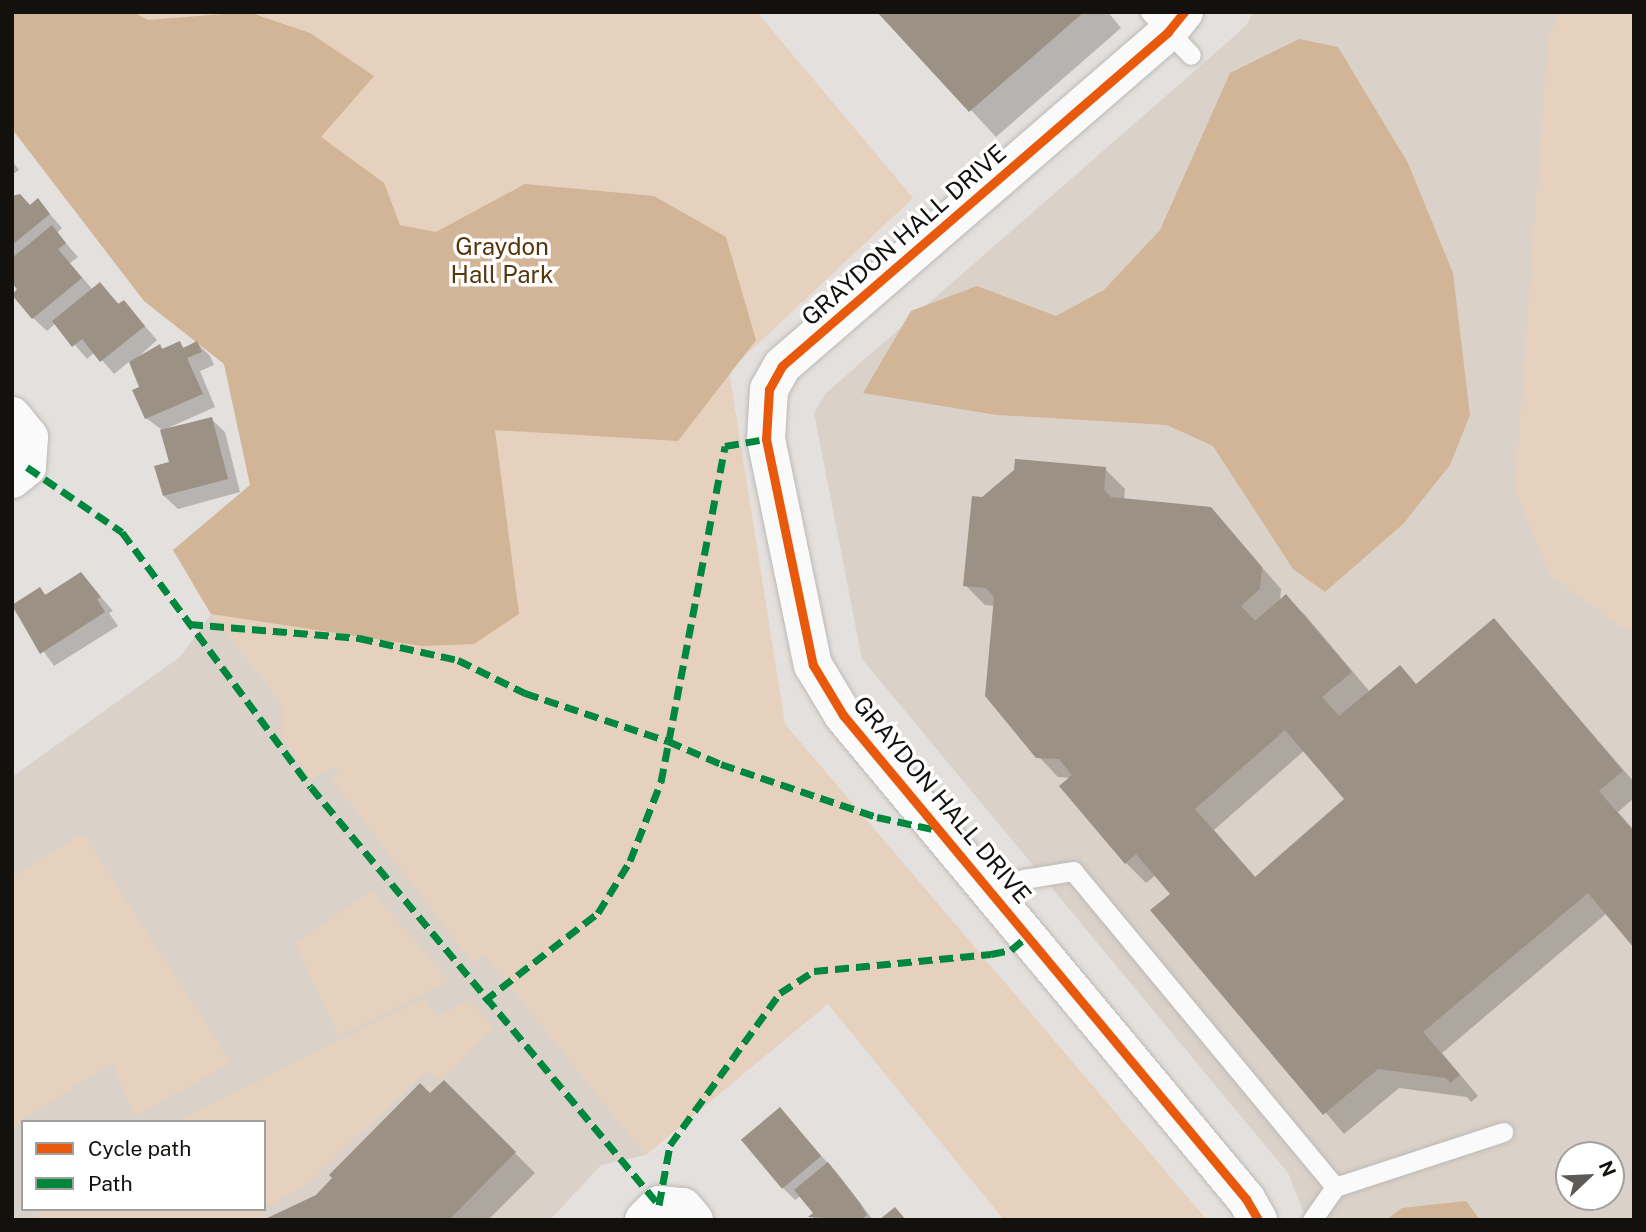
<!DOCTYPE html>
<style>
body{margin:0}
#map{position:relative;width:1646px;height:1232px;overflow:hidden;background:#e4e0dd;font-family:"Public Sans",sans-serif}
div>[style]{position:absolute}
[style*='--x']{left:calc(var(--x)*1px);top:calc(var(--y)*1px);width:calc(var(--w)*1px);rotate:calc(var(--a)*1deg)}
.built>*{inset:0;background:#dad1c9}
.green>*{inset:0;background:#e6d1be;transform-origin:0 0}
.forest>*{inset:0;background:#d2b496}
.shadow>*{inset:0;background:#0003}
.building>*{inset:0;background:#9c9185;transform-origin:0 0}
.roads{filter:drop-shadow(0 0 2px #bcb9b6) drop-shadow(0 0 2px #bcb9b6)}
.lane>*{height:19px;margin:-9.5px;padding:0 9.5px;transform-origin:9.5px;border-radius:9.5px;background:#fbfafa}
.street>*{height:38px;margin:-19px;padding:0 19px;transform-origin:19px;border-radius:19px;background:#fbfafa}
.quiet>*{height:7px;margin-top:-3.5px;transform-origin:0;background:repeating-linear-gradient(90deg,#00873e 0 14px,transparent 0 21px)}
.cycleway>*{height:9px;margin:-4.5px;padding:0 4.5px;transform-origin:4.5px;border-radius:4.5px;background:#e8590c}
span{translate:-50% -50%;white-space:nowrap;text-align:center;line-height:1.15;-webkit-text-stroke:7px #fff;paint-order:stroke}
.street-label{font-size:24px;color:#13110e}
.park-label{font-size:24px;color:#58350a}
.frame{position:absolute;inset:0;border:14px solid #13110e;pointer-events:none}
.legend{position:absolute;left:21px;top:1120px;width:245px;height:91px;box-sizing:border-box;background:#fff;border:2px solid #a1a09f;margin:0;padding:9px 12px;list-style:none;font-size:21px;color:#13110e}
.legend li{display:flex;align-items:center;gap:14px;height:35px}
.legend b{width:35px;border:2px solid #a1a09f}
.north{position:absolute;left:1555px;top:1141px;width:70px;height:70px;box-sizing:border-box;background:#fff;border:2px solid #a1a09f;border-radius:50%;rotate:67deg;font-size:19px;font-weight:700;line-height:28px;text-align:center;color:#13110e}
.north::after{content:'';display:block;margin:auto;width:24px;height:32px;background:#5c5956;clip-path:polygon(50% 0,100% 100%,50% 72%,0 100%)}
</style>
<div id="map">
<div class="built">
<div style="clip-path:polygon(evenodd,1253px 12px,1634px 12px,1634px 1220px,1307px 1220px,1288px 1173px,862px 659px,814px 413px,826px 393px,1246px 26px,1253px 12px,1569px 1155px,1611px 1155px,1611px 1197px,1569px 1197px,1569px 1155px)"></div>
<div style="clip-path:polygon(evenodd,211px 614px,646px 1155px,601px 1165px,550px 1220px,12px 1220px,12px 777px,180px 657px,211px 614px,23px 1122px,264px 1122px,264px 1209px,23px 1209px,23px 1122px)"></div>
</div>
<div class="green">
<div style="clip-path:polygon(12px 12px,757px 12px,913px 198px,729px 371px,785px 724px,1207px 1220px,1004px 1220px,828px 1004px,646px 1155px,485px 955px,473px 964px,332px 779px,339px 774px,333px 766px,311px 779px,282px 737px,282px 702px,211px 614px,193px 585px,347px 476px)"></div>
<div style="clip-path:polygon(1560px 12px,1634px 12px,1634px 630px,1619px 626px,1550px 575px,1515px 489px,1548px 40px)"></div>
<div style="clip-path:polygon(83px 833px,231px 1063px,135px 1116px,112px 1063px,12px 1126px,12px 878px)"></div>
<div style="clip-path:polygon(371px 890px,449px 981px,338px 1036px,296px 944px)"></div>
<div style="clip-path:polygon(423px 999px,438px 1017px,469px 1000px,493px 1027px,441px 1081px,427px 1070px,302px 1188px,264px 1208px,264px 1122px,176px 1122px)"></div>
<div style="left:38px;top:1209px;width:224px;height:12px"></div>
</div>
<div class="forest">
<div style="clip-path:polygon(12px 12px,133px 12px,148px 20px,248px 12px,310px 33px,374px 76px,321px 137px,384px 183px,400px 225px,436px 232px,525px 184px,654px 196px,726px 237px,756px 340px,678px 441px,495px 430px,519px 614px,474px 644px,422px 646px,211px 614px,173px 550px,250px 485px,224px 364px,144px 301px,12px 129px)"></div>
<div style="clip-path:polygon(1299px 39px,1338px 47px,1408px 163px,1453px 273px,1470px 415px,1450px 465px,1403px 524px,1325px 592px,1293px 569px,1213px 446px,1167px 425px,997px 415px,863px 393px,911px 311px,977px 286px,1056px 316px,1104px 290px,1160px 230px,1230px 73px)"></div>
<div style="clip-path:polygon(1466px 1201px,1480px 1220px,1386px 1220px,1402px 1208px)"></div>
</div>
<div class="shadow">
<div style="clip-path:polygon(880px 12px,1108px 12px,1121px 28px,996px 137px)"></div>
<div style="clip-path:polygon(12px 161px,19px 170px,12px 175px)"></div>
<div style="clip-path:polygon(12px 195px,30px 207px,38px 201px,62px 228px,57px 233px,78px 257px,70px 263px,93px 290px,100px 284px,120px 305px,124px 302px,157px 340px,135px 360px,159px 346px,164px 350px,179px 343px,185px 349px,197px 343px,210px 356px,214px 365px,200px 371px,215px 407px,168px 428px,211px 419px,225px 432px,240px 492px,178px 509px,164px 496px,171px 463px,162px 430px,146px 418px,142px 388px,130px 361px,114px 374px,95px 352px,87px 359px,56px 323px,47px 331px,33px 318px,12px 281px)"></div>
<div style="clip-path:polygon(evenodd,1105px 469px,1125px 489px,1124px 500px,1210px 508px,1281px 589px,1280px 602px,1286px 596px,1306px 616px,1370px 692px,1417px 685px,1494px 620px,1634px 782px,1634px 798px,1618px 812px,1634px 830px,1634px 945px,1607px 913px,1442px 1053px,1478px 1096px,1471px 1102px,1467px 1097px,1399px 1088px,1344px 1134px,1153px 910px,1172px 894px,1156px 875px,1146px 883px,1126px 863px,1071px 778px,1058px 777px,1038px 756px,995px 606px,985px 605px,965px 585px,983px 499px,1105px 469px,1305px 750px,1347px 799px,1256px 878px,1214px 830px,1305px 750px)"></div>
<div style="clip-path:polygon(81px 574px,113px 611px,109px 613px,118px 626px,54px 666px,12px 607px,40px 589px,47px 596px)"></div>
<div style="clip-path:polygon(444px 1083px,535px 1173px,488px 1220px,269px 1220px,317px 1196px)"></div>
<div style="clip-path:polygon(780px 1109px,841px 1178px,873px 1220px,812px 1220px,815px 1213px,801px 1196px,795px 1200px,782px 1187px,743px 1140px)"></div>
</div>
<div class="building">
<div style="clip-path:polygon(877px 12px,1084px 12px,969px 112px)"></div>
<div style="clip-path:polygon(20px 194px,30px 205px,38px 198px,50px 214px,12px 245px,12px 196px)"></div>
<div style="clip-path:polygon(52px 225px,66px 243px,58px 249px,82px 278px,32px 319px,12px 295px,17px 289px,12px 283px,12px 258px)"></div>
<div style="clip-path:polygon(100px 282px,118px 304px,124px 300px,145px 326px,100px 362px,82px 339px,72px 347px,52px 321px)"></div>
<div style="clip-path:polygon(180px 341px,183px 348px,197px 341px,202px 352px,187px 358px,203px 394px,145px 419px,132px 390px,139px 387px,129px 362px,160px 344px,162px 349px)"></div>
<div style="clip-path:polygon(212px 417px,228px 479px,163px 496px,154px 466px,169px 462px,160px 430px)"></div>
<div style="clip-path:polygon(evenodd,1015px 459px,1106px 467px,1104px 490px,1111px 497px,1211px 507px,1262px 567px,1260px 589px,1241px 606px,1255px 621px,1286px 594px,1352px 672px,1322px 697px,1339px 716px,1400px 665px,1416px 684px,1494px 618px,1623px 771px,1599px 791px,1634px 832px,1634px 948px,1588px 893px,1423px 1032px,1460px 1075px,1450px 1083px,1446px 1078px,1378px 1069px,1323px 1115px,1150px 910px,1170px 894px,1136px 854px,1125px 864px,1059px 786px,1072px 775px,1059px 759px,1036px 758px,985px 696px,994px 597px,986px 588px,963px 586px,972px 496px,982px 497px,1014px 470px,1015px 459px,1285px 730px,1344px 799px,1255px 877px,1195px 809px,1285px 730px)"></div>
<div style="clip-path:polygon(81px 572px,101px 597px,97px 599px,105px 612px,40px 654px,12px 605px,40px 587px,45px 595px)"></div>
<div style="clip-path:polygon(444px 1080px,516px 1152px,449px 1220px,263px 1220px,316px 1195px,332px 1178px,329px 1175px,420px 1083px,430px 1093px)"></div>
<div style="left:780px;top:1107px;width:64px;height:51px;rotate:50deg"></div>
<div style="clip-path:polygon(828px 1162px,860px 1203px,867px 1215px,861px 1220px,808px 1217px,813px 1213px,794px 1190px)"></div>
<div style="clip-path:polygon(895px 1207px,906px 1220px,879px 1220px)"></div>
</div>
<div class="roads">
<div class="lane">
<div style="--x:1150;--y:12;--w:59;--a:46.4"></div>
<div style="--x:998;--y:897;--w:32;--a:-35"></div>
<div style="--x:1024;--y:879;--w:50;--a:-9.3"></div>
<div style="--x:1073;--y:871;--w:410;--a:50.3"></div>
<div style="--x:1312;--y:1220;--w:40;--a:-55.1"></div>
<div style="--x:1335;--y:1187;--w:177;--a:-18.1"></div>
</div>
<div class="street">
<div style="--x:1184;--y:12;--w:26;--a:129"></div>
<div style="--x:1168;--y:32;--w:510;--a:139.13"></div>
<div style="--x:782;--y:366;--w:26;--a:119"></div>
<div style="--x:769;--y:389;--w:50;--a:93.4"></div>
<div style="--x:766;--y:439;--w:231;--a:78.3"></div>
<div style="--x:813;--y:665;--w:58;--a:59"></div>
<div style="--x:843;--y:715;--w:630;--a:50.22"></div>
<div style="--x:1246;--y:1199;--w:24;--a:60"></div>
<div style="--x:12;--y:416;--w:27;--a:51"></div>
<div style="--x:29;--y:437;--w:30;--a:94"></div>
<div style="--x:27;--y:467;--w:19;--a:141"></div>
<div style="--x:644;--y:1220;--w:21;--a:-45"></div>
<div style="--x:659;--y:1205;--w:24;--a:5"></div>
<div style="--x:683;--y:1207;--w:17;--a:50"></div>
</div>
</div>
<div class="quiet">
<div style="--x:27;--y:467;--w:115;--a:34.4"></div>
<div style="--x:122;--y:532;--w:317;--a:53.5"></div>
<div style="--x:311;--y:787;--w:544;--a:50.22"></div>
<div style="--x:189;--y:624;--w:171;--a:4.7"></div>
<div style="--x:359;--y:638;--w:101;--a:12.5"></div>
<div style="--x:458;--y:660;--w:75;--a:26.2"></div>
<div style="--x:525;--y:693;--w:151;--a:18.6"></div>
<div style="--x:668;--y:741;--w:58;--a:23.5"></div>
<div style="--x:721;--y:764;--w:165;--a:18.8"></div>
<div style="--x:877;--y:817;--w:61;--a:12.2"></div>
<div style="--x:484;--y:1001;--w:144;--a:-37.7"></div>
<div style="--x:598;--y:913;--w:61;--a:-58.4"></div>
<div style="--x:630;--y:861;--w:85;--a:-68.6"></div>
<div style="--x:661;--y:782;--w:342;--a:-79.2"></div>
<div style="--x:725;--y:446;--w:42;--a:-9.7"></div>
<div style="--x:659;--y:1205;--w:61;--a:-79.6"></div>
<div style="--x:670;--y:1145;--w:188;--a:-54.1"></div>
<div style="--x:780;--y:993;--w:40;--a:-32.9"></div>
<div style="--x:814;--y:971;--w:178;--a:-5.5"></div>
<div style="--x:991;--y:954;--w:20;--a:-11"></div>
<div style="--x:1011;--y:950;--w:23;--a:-40"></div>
</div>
<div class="cycleway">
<div style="--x:1184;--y:12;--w:26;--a:129"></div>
<div style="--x:1168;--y:32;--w:510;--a:139.13"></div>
<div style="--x:782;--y:366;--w:26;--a:119"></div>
<div style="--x:769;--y:389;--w:50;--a:93.4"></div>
<div style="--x:766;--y:439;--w:231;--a:78.3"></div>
<div style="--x:813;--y:665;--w:58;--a:59"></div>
<div style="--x:843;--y:715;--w:630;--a:50.22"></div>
<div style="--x:1246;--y:1199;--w:24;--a:60"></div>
</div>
<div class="street-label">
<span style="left:904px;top:235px;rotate:-41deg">GRAYDON HALL DRIVE</span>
<span style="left:942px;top:800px;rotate:50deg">GRAYDON HALL DRIVE</span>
</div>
<div class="park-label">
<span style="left:502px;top:261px">Graydon<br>Hall Park</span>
</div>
<div class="frame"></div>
<ul class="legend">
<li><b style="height:9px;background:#e8590c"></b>Cycle path</li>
<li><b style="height:9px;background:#00873e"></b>Path</li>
</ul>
<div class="north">N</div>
</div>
